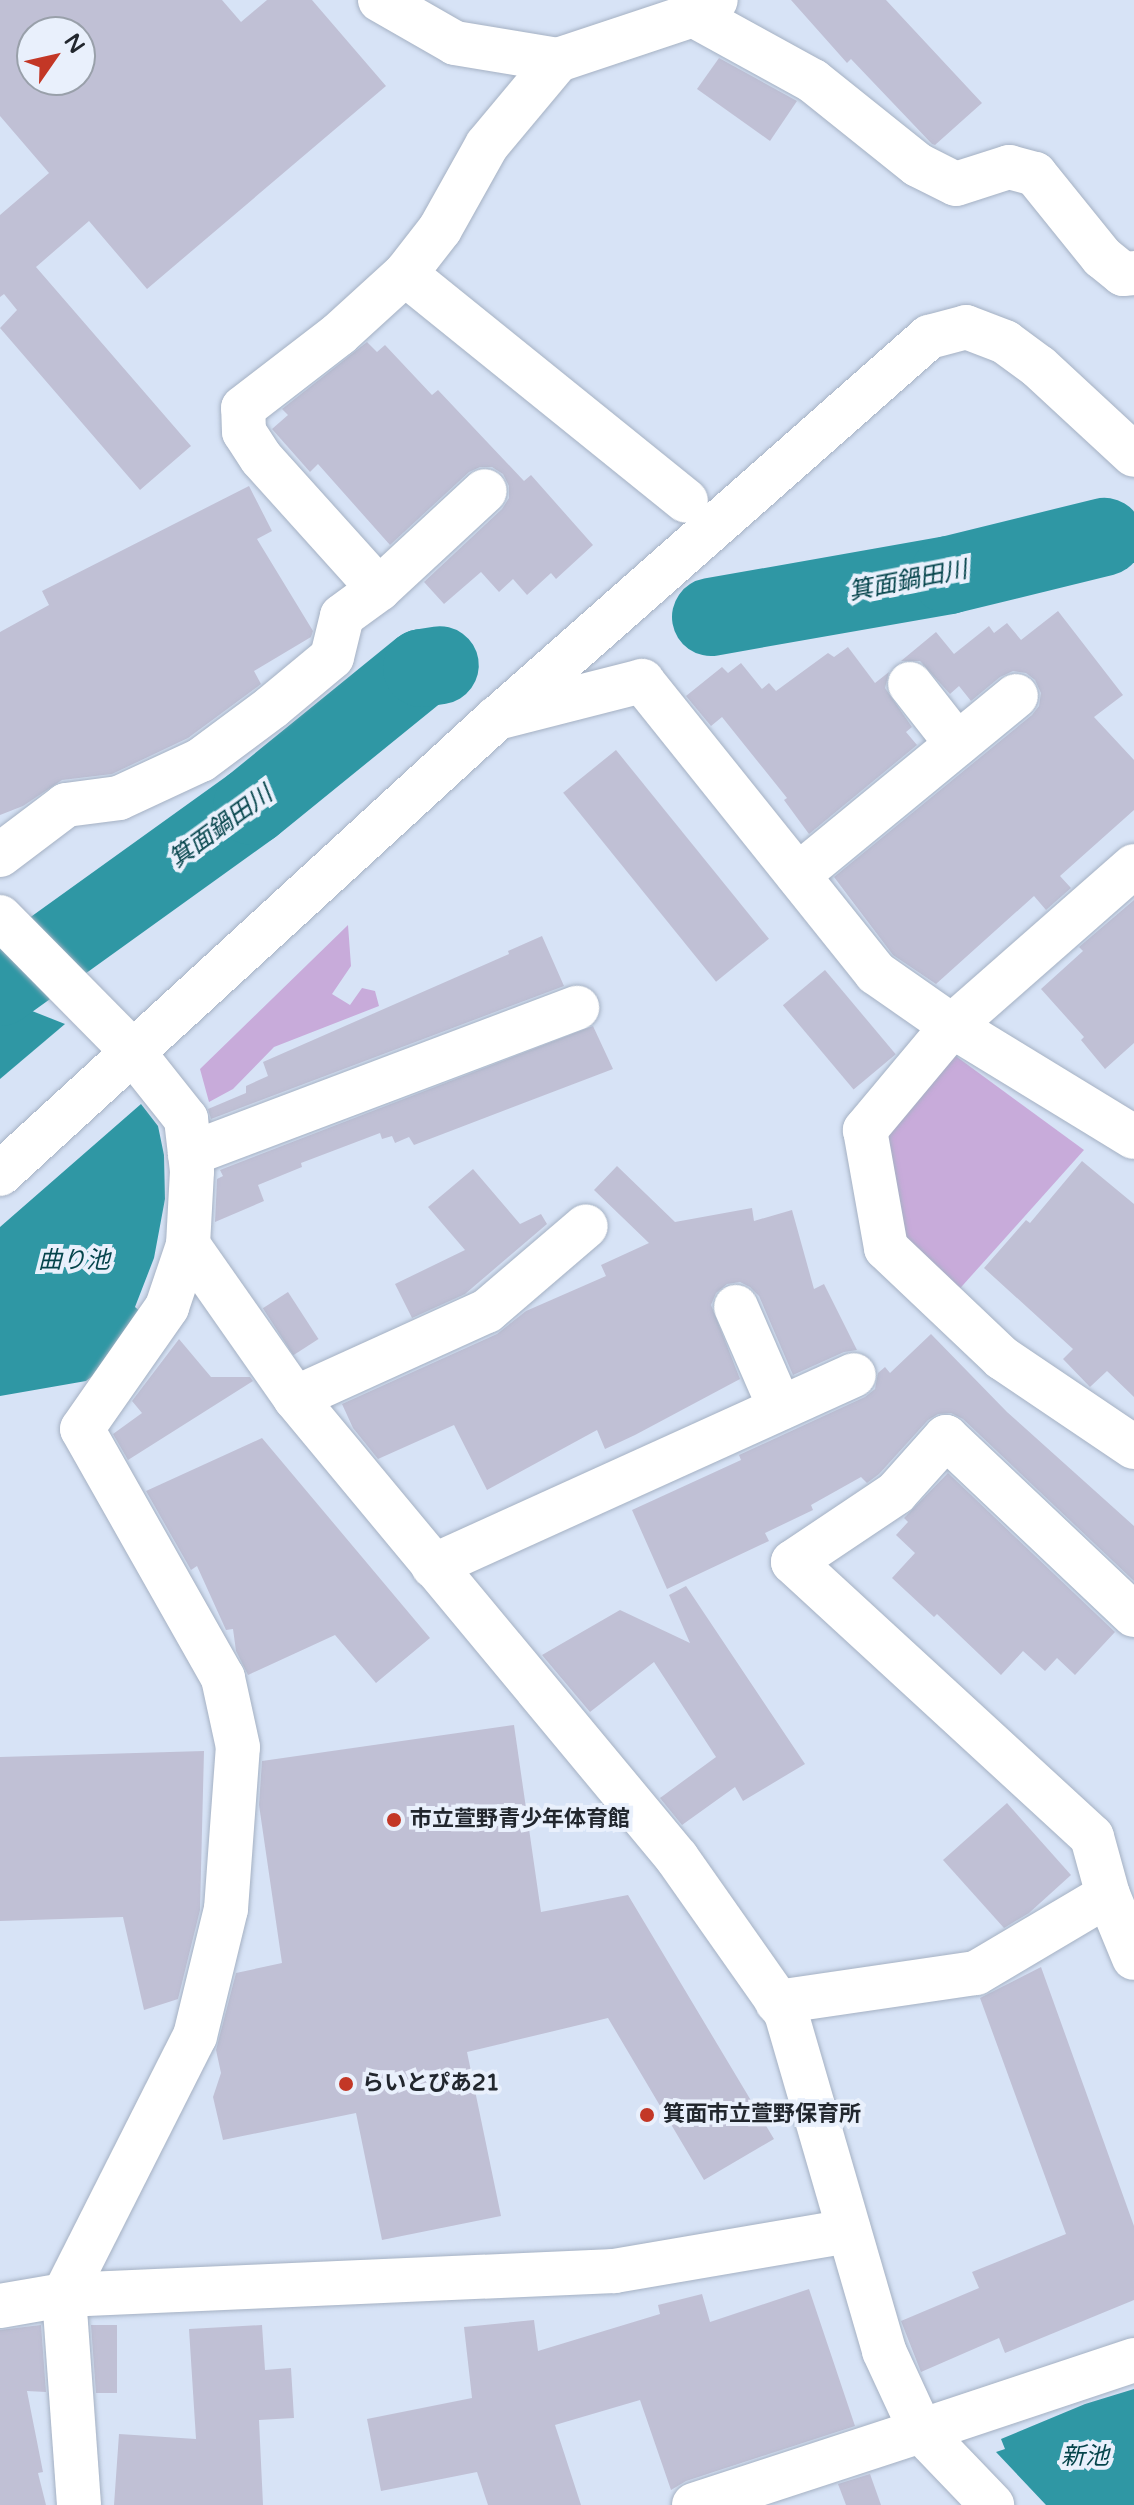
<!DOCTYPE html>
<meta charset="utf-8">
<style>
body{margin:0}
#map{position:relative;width:1134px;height:2505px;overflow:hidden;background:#d7e3f6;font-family:"Varela Round","Noto Sans JP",sans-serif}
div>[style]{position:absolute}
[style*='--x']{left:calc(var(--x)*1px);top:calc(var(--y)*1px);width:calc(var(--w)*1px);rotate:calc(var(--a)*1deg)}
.green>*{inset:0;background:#c8abda}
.water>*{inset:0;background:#2f97a4}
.river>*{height:78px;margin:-39px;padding:0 39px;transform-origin:39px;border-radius:39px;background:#2f97a4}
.building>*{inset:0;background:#c0c0d5;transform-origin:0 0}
.roads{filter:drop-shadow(0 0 2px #a5b1c3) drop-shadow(0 0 2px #a5b1c3)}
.street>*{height:44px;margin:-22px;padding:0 22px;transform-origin:22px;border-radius:22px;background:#fff}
.secondary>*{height:44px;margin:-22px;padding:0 22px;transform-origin:22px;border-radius:22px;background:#fff}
.dots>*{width:22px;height:22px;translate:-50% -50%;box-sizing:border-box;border:4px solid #e9f0fc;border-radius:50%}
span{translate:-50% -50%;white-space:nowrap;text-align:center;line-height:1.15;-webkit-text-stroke:8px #e9f0fc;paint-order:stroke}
.poi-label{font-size:22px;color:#22272e;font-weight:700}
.left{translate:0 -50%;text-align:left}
.water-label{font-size:24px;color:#05444b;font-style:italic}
.north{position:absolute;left:16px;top:16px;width:80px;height:80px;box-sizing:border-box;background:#e9f0fc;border:2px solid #99a0aa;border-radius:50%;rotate:56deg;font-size:22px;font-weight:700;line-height:32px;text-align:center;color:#22272e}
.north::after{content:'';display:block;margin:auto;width:28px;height:36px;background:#c33726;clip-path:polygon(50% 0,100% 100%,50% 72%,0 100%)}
</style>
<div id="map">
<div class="green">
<div style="clip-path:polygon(348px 925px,351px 966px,332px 994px,350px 1005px,362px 988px,375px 991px,379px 1006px,274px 1047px,233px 1089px,209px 1102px,200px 1069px)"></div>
<div style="clip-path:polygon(953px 1054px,1084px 1150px,946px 1304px,891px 1244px,865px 1130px)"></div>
</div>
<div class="water">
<div style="clip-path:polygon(27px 1009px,65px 1024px,0 1079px,0 1023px)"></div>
<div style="clip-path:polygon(141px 1104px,158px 1126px,164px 1155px,165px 1199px,154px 1258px,135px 1307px,143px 1314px,103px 1368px,86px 1381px,0 1396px,0 1227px)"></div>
<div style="clip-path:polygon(1134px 2389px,1134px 2505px,1046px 2505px,996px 2452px,1005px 2449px,1001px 2439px,1085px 2404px)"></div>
</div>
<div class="river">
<div style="--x:711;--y:617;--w:242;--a:-10"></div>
<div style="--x:949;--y:575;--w:160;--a:-13.8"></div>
<div style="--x:0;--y:987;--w:310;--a:-35.7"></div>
<div style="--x:252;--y:806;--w:219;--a:-39.1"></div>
<div style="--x:422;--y:668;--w:18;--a:-9"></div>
</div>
<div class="building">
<div style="clip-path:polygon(evenodd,0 0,222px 0,241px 22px,267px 0,312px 0,386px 86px,147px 289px,89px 221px,36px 267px,191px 446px,140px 490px,0 328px,17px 310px,4px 294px,0 297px,0 215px,49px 173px,0 116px,0 0,32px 32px,80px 32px,80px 80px,32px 80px,32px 32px)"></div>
<div style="clip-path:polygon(791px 0,886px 0,982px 103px,935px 145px,932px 144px,851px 59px,847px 63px)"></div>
<div style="clip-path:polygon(719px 58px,797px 101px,770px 141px,697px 89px)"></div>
<div style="clip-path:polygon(367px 342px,377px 352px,385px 345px,432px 395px,438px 390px,524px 481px,531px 475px,593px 545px,556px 579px,551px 573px,527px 595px,513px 579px,499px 592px,481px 572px,444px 604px,424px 582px,502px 509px,509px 498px,509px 486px,503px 474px,492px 467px,480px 467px,469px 472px,390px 545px,318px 464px,310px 472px,272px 429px,288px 415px,282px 409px)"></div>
<div style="clip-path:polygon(249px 486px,272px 531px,257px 539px,313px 631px,311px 637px,254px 671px,261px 684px,188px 738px,112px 774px,62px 780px,23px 806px,0 815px,0 632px,49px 605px,42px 591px)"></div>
<div style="clip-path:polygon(1058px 611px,1123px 695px,1094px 717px,1134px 760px,1134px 810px,1060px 876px,1071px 888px,1046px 910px,1034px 896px,936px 984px,893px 955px,834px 877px,1032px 715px,1039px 706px,1041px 693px,1035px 680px,1026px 673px,1013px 671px,1000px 677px,971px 701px,959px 686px,950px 694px,920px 661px,901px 661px,936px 632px,954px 654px,989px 626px,994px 633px,1007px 623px,1021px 640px)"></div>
<div style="clip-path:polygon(848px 647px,875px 683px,889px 672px,885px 688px,912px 727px,906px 732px,917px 745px,809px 834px,784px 800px,787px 798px,722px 717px,711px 726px,686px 696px,722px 667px,728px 673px,741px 663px,762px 689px,769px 683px,776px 691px,828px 653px,834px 657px)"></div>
<div style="left:616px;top:750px;width:243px;height:68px;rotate:51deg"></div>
<div style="clip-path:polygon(1134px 900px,1134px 1043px,1105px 1069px,1081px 1040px,1084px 1037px,1041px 989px,1083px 951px,1079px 947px)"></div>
<div style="clip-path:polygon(542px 936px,564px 986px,211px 1119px,208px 1109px,246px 1093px,246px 1086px,268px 1076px,263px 1062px,509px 954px,508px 951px)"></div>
<div style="left:825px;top:970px;width:110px;height:55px;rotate:50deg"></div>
<div style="clip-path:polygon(593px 1026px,613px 1069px,414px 1145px,409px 1137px,395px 1143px,392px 1136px,382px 1139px,380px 1133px,301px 1163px,302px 1167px,258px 1185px,264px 1201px,215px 1222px,217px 1179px,223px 1176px,220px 1170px)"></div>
<div style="clip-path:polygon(1082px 1161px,1134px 1204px,1134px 1397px,1107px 1371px,1090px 1387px,1063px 1359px,1073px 1349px,984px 1268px,1026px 1220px,1030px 1223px)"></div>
<div style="clip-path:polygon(617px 1166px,675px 1222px,752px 1208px,754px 1221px,792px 1210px,814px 1289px,824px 1284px,857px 1350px,844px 1352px,793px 1375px,759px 1296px,750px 1287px,740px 1282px,727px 1284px,716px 1293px,711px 1305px,740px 1379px,635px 1435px,605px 1449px,597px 1430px,487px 1490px,454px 1425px,378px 1459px,353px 1428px,342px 1404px,497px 1334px,526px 1311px,606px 1276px,601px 1265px,649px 1243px,594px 1190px)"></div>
<div style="clip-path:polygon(473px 1169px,520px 1224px,541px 1214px,547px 1224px,465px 1294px,412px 1318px,395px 1284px,465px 1250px,428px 1207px)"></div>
<div style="left:288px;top:1292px;width:56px;height:30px;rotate:57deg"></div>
<div style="clip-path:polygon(931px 1334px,1007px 1412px,1134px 1526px,1134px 1581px,963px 1419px,951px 1413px,938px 1414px,928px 1420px,879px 1474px,867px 1483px,861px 1477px,811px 1505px,813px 1510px,765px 1533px,769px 1541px,667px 1589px,632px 1510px,741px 1460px,739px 1455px,865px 1397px,875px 1389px,878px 1373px,885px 1367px,890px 1373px)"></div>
<div style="clip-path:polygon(179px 1339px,211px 1377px,250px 1377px,253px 1381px,128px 1460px,113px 1434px,142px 1413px,132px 1401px)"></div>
<div style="clip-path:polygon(262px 1438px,430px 1638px,376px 1683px,335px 1635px,248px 1675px,236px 1651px,233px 1629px,226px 1630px,197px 1566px,191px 1570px,146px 1491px)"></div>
<div style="clip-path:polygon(948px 1473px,1115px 1632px,1075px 1675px,1057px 1658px,1045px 1671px,1023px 1651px,1001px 1675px,937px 1614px,934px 1617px,892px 1578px,915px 1553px,896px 1535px,908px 1522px,904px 1518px)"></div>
<div style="clip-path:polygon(686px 1586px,805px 1764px,743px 1801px,735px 1787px,682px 1825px,660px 1798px,716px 1757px,654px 1662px,590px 1712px,542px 1655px,620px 1610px,690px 1643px,669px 1595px)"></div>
<div style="clip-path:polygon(514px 1725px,541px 1912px,628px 1895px,774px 2139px,704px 2180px,608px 2018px,467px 2052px,501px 2216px,382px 2240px,356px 2113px,223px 2140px,213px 2097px,221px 2073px,216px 2050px,236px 1973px,282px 1963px,259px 1805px,262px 1761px)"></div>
<div style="clip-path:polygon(204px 1751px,200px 1910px,178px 1999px,144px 2010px,123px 1917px,0 1921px,0 1757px)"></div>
<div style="clip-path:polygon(1007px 1803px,1071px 1875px,1029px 1913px,1004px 1928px,943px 1860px)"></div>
<div style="clip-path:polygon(1041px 1967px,1134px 2226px,1134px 2300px,1005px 2353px,999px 2338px,921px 2372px,901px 2321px,979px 2288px,972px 2272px,1066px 2234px,980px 1998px)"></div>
<div style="clip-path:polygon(809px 2289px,855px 2426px,686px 2481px,671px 2490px,640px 2400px,555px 2425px,581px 2505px,488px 2505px,477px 2472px,381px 2491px,367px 2419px,472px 2398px,464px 2327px,534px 2320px,538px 2351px,660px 2314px,658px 2305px,702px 2294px,710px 2322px)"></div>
<div style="clip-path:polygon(41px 2325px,46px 2392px,27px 2391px,43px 2472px,38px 2473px,46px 2505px,0 2505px,0 2330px)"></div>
<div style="clip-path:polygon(91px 2325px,117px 2325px,117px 2393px,96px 2393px)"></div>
<div style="clip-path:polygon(262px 2325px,265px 2370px,291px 2368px,294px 2418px,259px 2420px,263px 2505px,114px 2505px,119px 2434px,196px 2439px,189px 2329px)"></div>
<div style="clip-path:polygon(870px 2474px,881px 2505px,846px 2505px,838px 2484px)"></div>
</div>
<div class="roads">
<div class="street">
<div style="--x:380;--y:0;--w:86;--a:29.8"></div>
<div style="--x:455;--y:43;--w:104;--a:9.4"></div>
<div style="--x:558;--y:60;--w:142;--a:-18.4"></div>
<div style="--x:693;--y:15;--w:27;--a:-33"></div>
<div style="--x:693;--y:15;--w:137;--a:28.8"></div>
<div style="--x:813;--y:81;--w:134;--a:38.7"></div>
<div style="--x:918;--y:165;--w:42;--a:26.6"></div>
<div style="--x:956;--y:184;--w:56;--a:-17.8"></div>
<div style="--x:1009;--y:167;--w:27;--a:15"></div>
<div style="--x:1035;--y:174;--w:107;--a:51.1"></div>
<div style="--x:1102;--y:257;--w:27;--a:39"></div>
<div style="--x:1123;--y:274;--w:11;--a:-5"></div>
<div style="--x:405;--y:274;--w:361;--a:38.9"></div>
<div style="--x:379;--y:589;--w:144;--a:-42.8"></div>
<div style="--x:910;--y:684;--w:76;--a:51.9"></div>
<div style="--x:0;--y:855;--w:83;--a:-37.1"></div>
<div style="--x:66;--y:805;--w:53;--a:-7.5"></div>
<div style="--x:119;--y:798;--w:90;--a:-24.9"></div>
<div style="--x:201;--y:760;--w:89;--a:-36.7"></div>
<div style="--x:272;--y:707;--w:78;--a:-39.8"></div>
<div style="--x:332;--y:657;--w:42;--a:-76.3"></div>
<div style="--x:342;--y:616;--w:46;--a:-36.1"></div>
<div style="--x:379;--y:589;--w:176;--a:-132"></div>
<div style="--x:261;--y:458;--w:31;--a:-123"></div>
<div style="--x:244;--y:432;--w:24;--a:-92"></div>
<div style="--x:243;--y:408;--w:121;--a:-37.6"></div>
<div style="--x:339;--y:334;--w:89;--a:-42.3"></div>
<div style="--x:405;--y:274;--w:57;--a:-52.1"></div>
<div style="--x:440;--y:229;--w:96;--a:-60.8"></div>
<div style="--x:487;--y:145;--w:111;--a:-50.1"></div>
<div style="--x:1134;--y:866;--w:242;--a:138.7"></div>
<div style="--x:952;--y:1026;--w:136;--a:129.9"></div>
<div style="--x:865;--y:1130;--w:120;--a:79.9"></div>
<div style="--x:886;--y:1248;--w:160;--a:43.5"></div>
<div style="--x:1002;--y:1358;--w:159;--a:34"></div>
<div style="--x:798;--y:875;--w:282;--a:-39.4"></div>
<div style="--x:0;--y:917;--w:188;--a:45.4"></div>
<div style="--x:132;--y:1051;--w:87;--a:51.5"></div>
<div style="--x:186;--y:1119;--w:52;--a:83.4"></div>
<div style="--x:192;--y:1171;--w:74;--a:93.1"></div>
<div style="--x:188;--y:1245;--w:187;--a:55"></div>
<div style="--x:295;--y:1398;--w:598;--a:50.29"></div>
<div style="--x:677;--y:1858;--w:189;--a:54.9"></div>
<div style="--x:786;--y:2013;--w:352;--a:73.8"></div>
<div style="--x:884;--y:2351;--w:88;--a:65.2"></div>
<div style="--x:921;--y:2431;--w:103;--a:46.2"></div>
<div style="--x:190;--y:1154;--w:414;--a:-20.7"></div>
<div style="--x:736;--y:1307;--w:110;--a:66.5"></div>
<div style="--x:295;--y:1398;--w:211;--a:-24.4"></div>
<div style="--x:487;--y:1311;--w:130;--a:-40.6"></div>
<div style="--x:433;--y:1566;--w:462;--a:-24.4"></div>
<div style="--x:1134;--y:1615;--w:259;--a:-136.6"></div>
<div style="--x:946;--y:1437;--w:75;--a:131.8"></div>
<div style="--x:896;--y:1493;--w:124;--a:146.2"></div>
<div style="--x:793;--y:1562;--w:406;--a:42.6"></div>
<div style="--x:1092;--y:1837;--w:60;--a:74.6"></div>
<div style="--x:1108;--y:1895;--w:68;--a:67.6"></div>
<div style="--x:777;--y:2002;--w:201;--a:-8.3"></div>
<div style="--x:976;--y:1973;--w:153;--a:-30.6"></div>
<div style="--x:0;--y:2306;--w:65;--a:-9.8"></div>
<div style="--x:64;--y:2295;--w:551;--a:-2.5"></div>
<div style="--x:614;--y:2271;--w:238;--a:-9.7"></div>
<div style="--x:79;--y:2505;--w:211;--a:-94.1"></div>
<div style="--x:64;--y:2295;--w:290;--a:-63.2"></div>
<div style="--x:195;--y:2036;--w:131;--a:-76.3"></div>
<div style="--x:226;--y:1909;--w:162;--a:-85.8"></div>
<div style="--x:238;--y:1747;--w:71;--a:-102.3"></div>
<div style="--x:223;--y:1678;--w:286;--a:-119.5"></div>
<div style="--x:82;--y:1429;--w:149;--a:-55.1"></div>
<div style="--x:167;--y:1307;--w:65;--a:-71.3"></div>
<div style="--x:694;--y:2505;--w:239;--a:-18.1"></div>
</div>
<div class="secondary">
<div style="--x:502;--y:714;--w:570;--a:-41.44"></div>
<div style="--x:929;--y:337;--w:38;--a:-15"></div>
<div style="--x:966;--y:327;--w:42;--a:21"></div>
<div style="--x:1005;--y:342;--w:42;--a:36.3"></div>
<div style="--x:1039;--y:367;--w:129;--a:42.8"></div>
<div style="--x:0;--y:1174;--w:674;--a:-42.54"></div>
<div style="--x:497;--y:718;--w:150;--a:-14.3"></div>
<div style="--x:642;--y:681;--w:374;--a:51.3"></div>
<div style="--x:876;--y:973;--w:93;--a:34.9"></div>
<div style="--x:952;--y:1026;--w:213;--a:31.4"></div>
<div style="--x:921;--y:2431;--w:225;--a:-18.4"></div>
</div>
</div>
<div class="dots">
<div style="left:394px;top:1820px;background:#c33726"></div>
<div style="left:346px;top:2084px;background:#c33726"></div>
<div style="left:647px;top:2115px;background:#c33726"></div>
</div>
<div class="poi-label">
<span class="left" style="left:410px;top:1820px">市立萱野青少年体育館</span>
<span class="left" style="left:362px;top:2084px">らいとぴあ21</span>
<span class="left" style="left:663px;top:2115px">箕面市立萱野保育所</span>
</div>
<div class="water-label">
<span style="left:908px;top:581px;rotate:-11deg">箕面鍋田川</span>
<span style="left:221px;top:827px;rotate:-36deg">箕面鍋田川</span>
<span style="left:74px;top:1261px">曲り池</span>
<span style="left:1085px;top:2457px">新池</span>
</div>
<div class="north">N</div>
</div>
